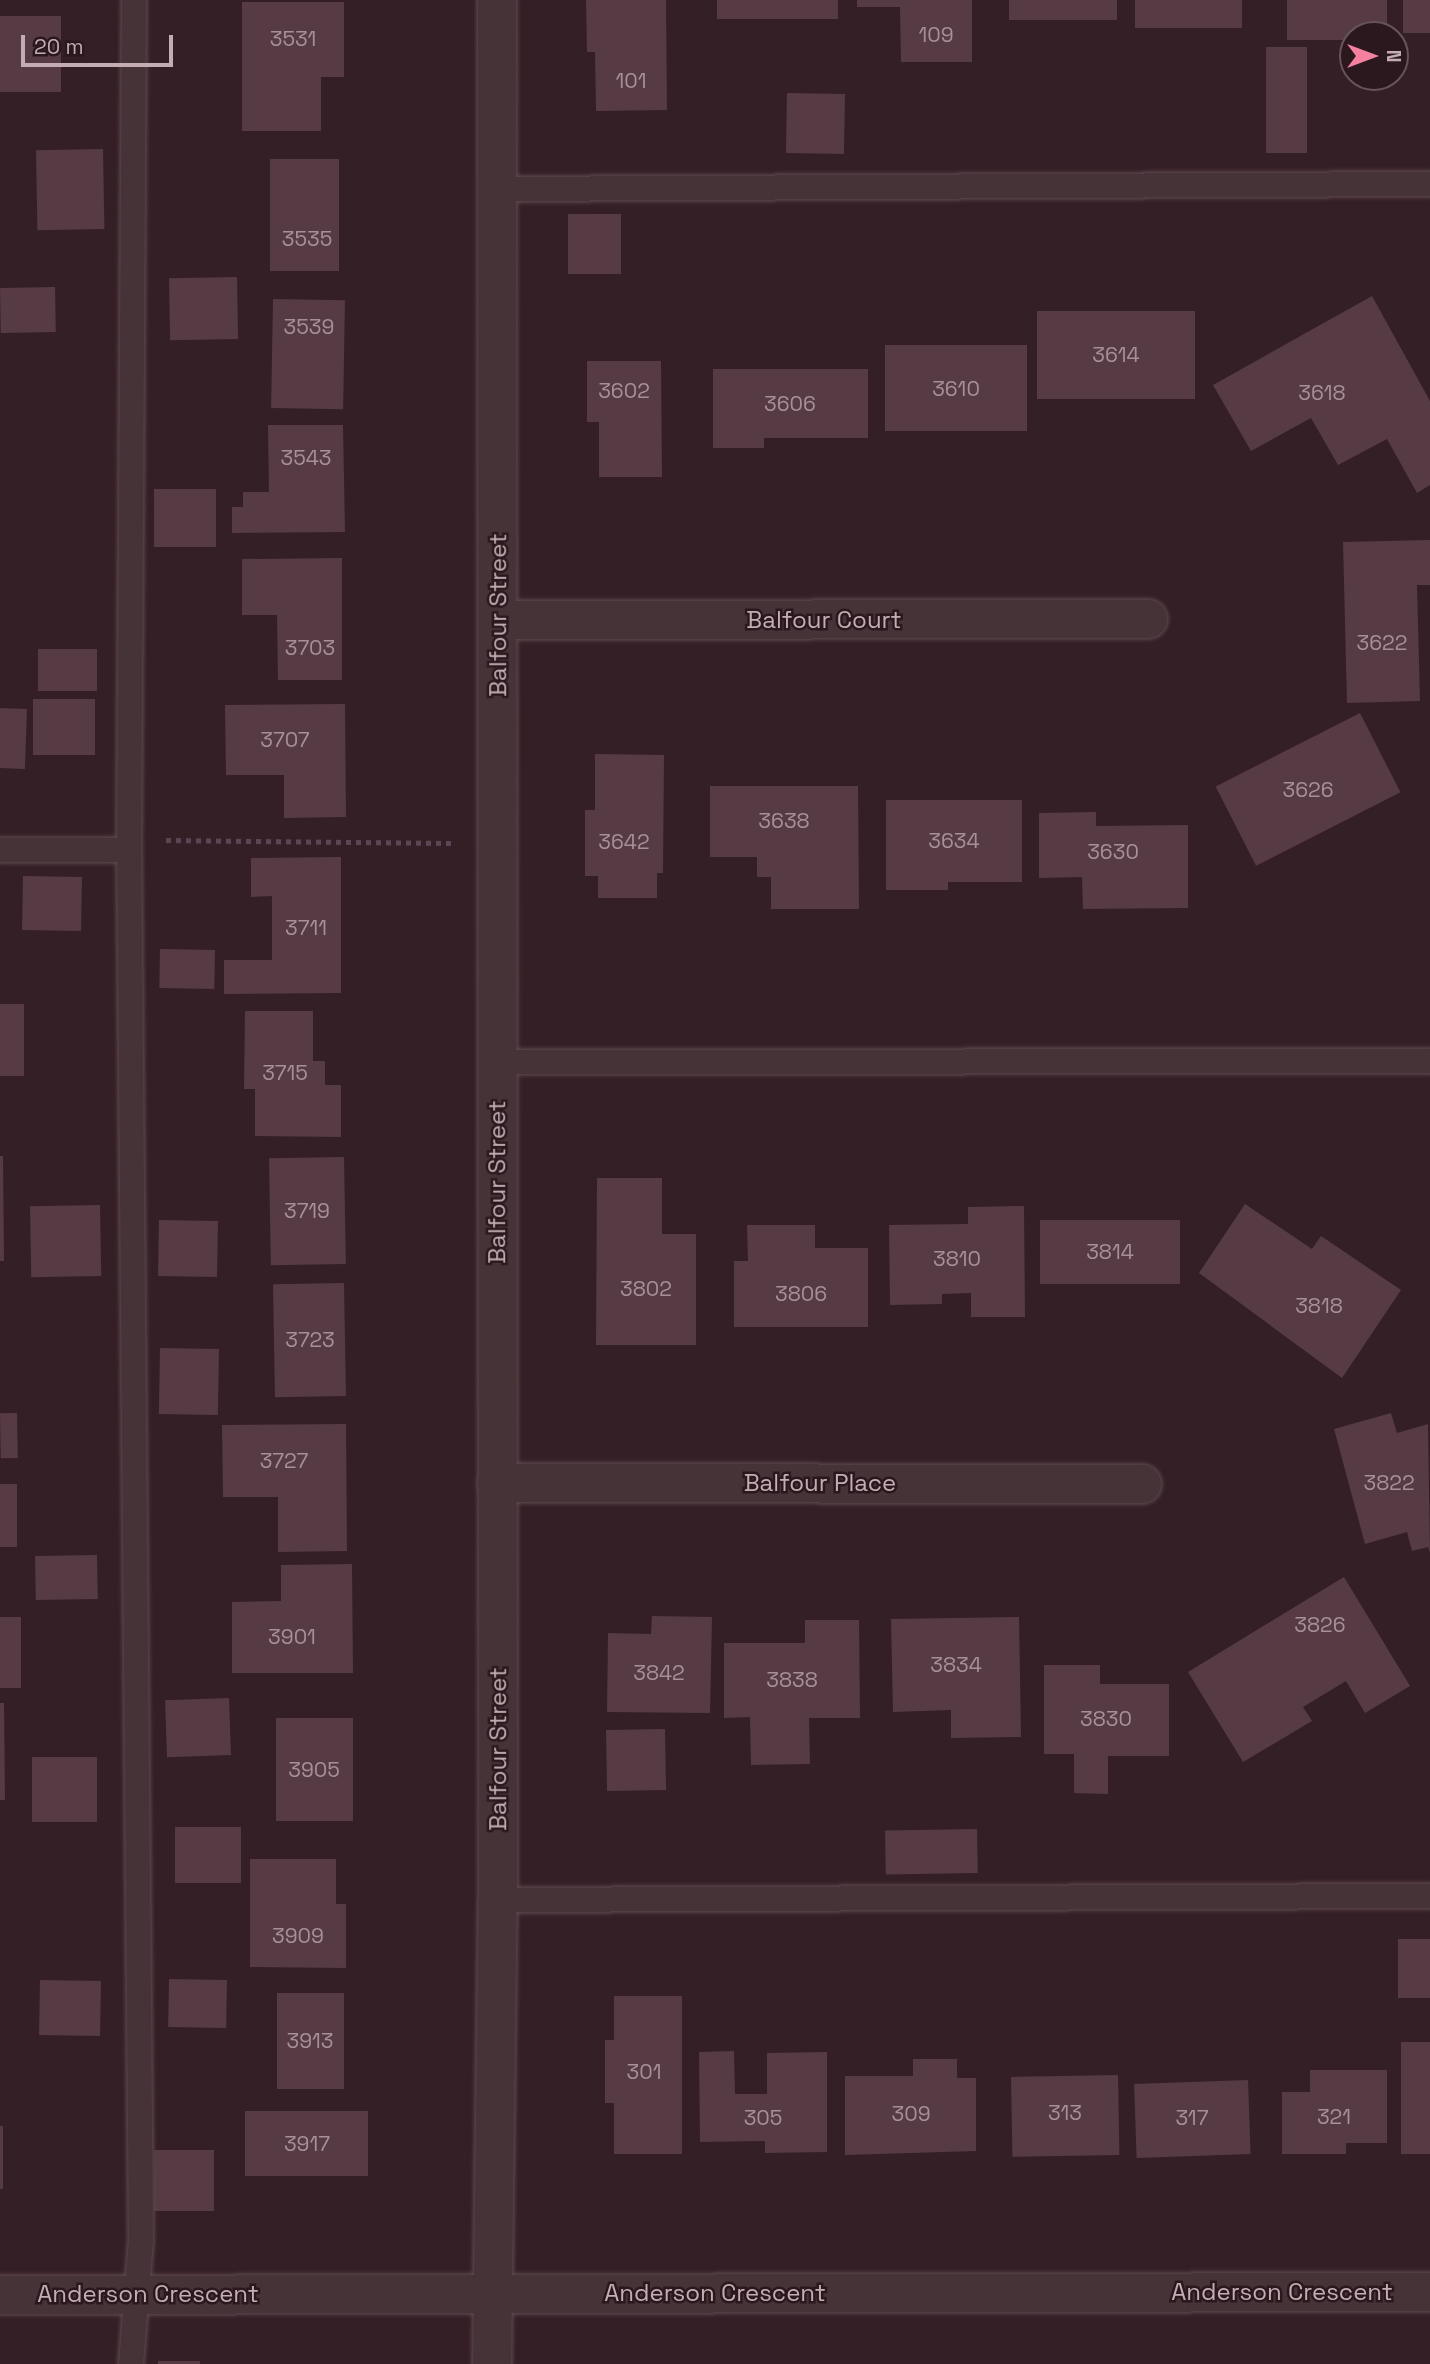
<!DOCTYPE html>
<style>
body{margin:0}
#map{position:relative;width:1430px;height:2364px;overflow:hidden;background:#351f26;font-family:"Space Grotesk",sans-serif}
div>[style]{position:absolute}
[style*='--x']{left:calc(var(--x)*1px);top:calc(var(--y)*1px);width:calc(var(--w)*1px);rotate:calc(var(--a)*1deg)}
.building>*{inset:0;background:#563b44;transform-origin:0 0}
.path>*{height:4.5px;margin-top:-2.25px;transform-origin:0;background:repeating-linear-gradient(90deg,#5b4655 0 5px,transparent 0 10px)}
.roads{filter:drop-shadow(0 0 2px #5e4a50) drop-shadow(0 0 2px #5e4a50)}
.lane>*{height:24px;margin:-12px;padding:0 12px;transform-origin:12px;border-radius:12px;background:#463338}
.street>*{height:38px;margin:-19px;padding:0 19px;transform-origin:19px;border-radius:19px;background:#463338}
span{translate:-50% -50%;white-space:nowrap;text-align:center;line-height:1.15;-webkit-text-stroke:5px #2a181e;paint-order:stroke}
.number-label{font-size:21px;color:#a89097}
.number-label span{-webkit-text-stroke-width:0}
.street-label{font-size:24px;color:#c3adb3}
.north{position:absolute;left:1339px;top:21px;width:70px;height:70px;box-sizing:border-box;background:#2a181e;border:2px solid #67545a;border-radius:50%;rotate:90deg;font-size:19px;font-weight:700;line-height:28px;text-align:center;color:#c3adb3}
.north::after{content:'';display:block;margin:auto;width:24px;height:32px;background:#f480a0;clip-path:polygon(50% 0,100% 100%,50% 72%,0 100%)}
.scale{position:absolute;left:21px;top:35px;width:152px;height:32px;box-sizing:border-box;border:4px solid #c3adb3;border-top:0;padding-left:9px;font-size:21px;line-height:24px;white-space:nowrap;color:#c3adb3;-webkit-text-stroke:5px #2a181e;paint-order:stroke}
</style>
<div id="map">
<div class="building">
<div style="clip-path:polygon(586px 0,666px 0,667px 110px,596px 111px,595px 52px,587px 52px)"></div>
<div style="left:717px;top:0;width:121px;height:19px"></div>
<div style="clip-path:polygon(857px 0,972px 0,972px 62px,901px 62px,900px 7px,857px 7px)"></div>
<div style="left:1009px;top:0;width:108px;height:20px"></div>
<div style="left:1135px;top:0;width:107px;height:28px"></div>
<div style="left:1287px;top:0;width:100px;height:40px"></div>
<div style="left:1403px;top:0;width:27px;height:33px"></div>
<div style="clip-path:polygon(242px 2px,344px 2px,344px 77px,321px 77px,321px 131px,242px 131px)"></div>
<div style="left:61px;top:16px;width:76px;height:61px;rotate:90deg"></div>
<div style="left:1266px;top:47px;width:41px;height:106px"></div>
<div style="left:787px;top:93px;width:58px;height:60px;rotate:1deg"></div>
<div style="left:103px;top:149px;width:80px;height:67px;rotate:89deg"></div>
<div style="left:270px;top:159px;width:69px;height:112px"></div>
<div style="left:621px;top:214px;width:60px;height:53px;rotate:90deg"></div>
<div style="left:237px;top:277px;width:62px;height:68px;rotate:89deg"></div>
<div style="left:55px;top:287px;width:45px;height:55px;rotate:89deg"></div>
<div style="clip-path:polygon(1372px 296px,1430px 401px,1430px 485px,1417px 493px,1387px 439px,1338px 465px,1311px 418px,1251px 451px,1213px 385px)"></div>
<div style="left:273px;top:299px;width:72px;height:109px;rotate:1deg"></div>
<div style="left:1037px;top:311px;width:158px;height:88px"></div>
<div style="left:1027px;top:345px;width:86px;height:142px;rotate:90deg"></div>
<div style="clip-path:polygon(587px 361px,661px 361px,662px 477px,599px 477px,599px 422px,587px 422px)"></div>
<div style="clip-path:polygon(713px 369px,868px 369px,868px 438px,764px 438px,764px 448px,713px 448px)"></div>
<div style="clip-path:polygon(268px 425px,343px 425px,345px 532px,232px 533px,232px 507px,243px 507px,243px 492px,269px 492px)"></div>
<div style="left:154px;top:489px;width:62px;height:58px"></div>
<div style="clip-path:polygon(1430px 540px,1430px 585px,1417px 585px,1420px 701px,1347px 703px,1343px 542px)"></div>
<div style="clip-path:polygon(342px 558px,342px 680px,278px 680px,277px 615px,242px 615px,242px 559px)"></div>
<div style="left:38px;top:649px;width:59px;height:42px"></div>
<div style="left:33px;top:699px;width:62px;height:56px"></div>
<div style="clip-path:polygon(345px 704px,346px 817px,284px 818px,284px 775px,226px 775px,225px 705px)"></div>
<div style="left:0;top:708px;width:27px;height:60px;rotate:2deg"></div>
<div style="left:1360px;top:713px;width:89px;height:162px;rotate:63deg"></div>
<div style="clip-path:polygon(595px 754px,664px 755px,663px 873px,657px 873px,657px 898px,598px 898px,598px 876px,585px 876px,585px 810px,595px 810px)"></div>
<div style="clip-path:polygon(710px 786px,858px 786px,859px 909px,771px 909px,771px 877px,757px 877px,757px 857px,710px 857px)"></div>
<div style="clip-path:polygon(886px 800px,1022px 800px,1022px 882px,948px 882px,948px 890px,886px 890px)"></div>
<div style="clip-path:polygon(1096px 812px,1096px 826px,1188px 825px,1188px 908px,1083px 909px,1082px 877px,1039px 878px,1039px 813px)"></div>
<div style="clip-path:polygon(341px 857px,341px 993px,224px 994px,224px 960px,272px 960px,272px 896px,251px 897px,251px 858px)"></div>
<div style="left:23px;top:876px;width:59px;height:54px;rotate:1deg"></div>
<div style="left:160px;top:949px;width:55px;height:39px;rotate:1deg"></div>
<div style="left:0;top:1004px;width:24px;height:72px"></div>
<div style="clip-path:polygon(245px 1011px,313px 1011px,313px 1061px,325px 1061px,325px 1085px,341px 1085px,341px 1137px,255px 1136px,255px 1089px,244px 1089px)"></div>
<div style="clip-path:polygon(0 1156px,3px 1156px,4px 1261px,0 1261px)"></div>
<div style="left:344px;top:1157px;width:107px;height:75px;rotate:89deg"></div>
<div style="clip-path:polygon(597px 1178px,662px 1178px,662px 1234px,696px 1234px,696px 1345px,596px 1345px)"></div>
<div style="clip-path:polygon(1245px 1204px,1312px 1249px,1321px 1236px,1401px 1290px,1342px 1378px,1199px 1273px)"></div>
<div style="left:100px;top:1205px;width:71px;height:70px;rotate:89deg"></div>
<div style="clip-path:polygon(1024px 1206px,1025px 1317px,971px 1317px,971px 1293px,942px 1294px,942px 1304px,890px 1305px,889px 1225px,968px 1224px,968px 1207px)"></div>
<div style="left:159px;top:1220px;width:59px;height:56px;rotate:1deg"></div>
<div style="left:1180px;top:1220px;width:64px;height:140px;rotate:90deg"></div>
<div style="clip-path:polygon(747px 1225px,815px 1225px,815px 1248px,868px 1248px,868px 1327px,734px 1327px,734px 1261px,748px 1261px)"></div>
<div style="left:344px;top:1283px;width:113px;height:71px;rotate:89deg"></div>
<div style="left:160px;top:1348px;width:59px;height:66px;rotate:1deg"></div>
<div style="left:17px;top:1413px;width:45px;height:17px;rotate:89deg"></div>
<div style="clip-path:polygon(1391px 1413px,1397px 1433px,1428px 1424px,1430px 1553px,1428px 1547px,1412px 1551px,1407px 1532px,1365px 1544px,1334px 1429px)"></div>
<div style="clip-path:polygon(346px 1424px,347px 1551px,278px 1552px,278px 1497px,223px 1497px,222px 1425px)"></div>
<div style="left:0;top:1484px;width:17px;height:63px"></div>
<div style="left:97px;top:1555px;width:44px;height:62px;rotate:89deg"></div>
<div style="clip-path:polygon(352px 1564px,353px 1673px,232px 1673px,232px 1602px,281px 1601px,281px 1565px)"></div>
<div style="clip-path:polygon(1344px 1577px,1410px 1686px,1365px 1713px,1346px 1681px,1303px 1707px,1312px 1721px,1243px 1762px,1188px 1672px)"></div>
<div style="clip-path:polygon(652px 1616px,712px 1617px,710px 1713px,607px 1712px,608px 1633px,651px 1634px)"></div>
<div style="left:0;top:1617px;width:21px;height:71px"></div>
<div style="clip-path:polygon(1019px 1617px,1021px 1737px,951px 1738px,951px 1710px,893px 1712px,891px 1619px)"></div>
<div style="clip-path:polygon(805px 1620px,859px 1620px,860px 1718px,809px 1718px,810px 1764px,751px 1765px,750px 1717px,724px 1718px,724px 1643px,805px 1643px)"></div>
<div style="clip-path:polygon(1044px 1665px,1100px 1665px,1100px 1684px,1169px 1684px,1169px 1756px,1108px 1756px,1108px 1794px,1074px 1793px,1074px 1754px,1044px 1754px)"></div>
<div style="left:229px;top:1698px;width:57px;height:64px;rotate:88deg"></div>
<div style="clip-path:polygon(0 1703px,4px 1703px,5px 1800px,0 1800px)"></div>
<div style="left:276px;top:1718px;width:77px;height:103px"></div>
<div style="left:665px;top:1729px;width:61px;height:59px;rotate:89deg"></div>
<div style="left:32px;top:1757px;width:65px;height:65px"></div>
<div style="left:175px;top:1827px;width:66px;height:56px"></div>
<div style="left:977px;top:1829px;width:44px;height:92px;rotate:89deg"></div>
<div style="clip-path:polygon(250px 1859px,336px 1859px,336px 1904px,346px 1904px,346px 1968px,250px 1967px)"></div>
<div style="left:1398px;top:1939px;width:32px;height:59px"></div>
<div style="left:169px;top:1979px;width:58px;height:48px;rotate:1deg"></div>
<div style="left:40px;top:1980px;width:61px;height:55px;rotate:1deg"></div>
<div style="left:277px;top:1993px;width:67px;height:96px"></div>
<div style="clip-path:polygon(614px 1996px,682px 1996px,682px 2154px,614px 2154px,614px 2103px,605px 2103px,605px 2040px,614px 2040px)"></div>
<div style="left:1401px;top:2042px;width:29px;height:112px"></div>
<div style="clip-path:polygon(734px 2051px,735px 2094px,767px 2094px,767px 2053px,827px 2052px,827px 2152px,765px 2153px,765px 2141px,700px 2142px,699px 2052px)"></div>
<div style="clip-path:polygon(913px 2059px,957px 2059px,957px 2078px,976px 2078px,976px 2151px,845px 2155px,845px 2076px,913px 2076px)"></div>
<div style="clip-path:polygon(1310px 2070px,1387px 2070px,1387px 2143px,1346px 2143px,1346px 2154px,1282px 2154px,1282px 2092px,1310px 2092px)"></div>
<div style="left:1118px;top:2075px;width:80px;height:107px;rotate:89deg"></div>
<div style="left:1248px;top:2080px;width:74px;height:114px;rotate:88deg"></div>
<div style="left:368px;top:2111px;width:65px;height:123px;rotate:90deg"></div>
<div style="left:0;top:2126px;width:3px;height:63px"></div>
<div style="left:154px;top:2150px;width:60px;height:61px"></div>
<div style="left:158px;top:2361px;width:42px;height:3px"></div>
</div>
<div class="path">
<div style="--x:166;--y:840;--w:285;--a:0.6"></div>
</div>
<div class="roads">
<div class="lane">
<div style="--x:498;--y:189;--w:932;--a:-0.31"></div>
<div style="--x:0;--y:850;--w:129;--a:0"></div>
<div style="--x:496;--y:1062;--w:934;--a:-0.06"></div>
<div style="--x:498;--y:1900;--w:932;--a:-0.25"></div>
<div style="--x:131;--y:2364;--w:123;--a:-85.4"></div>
<div style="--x:141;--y:2241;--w:1391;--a:-90.49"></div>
<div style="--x:129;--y:850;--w:850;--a:-89.66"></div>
</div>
<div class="street">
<div style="--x:500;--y:620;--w:648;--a:-0.09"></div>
<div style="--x:497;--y:1483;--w:645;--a:0.09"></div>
<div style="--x:0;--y:2295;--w:1430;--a:-0.12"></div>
<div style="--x:492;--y:2364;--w:464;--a:-89.3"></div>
<div style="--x:498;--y:1900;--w:1900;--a:-90.03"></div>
</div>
</div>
<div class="number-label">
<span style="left:936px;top:35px">109</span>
<span style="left:293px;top:39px">3531</span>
<span style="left:631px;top:81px">101</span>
<span style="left:307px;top:239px">3535</span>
<span style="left:309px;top:327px">3539</span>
<span style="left:1116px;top:355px">3614</span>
<span style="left:956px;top:389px">3610</span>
<span style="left:624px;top:391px">3602</span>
<span style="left:1322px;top:393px">3618</span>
<span style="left:790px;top:404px">3606</span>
<span style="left:306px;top:458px">3543</span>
<span style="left:1382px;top:643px">3622</span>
<span style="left:310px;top:648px">3703</span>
<span style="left:285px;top:740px">3707</span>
<span style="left:1308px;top:790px">3626</span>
<span style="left:784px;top:821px">3638</span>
<span style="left:954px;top:841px">3634</span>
<span style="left:624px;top:842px">3642</span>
<span style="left:1113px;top:852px">3630</span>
<span style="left:306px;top:928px">3711</span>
<span style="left:285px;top:1073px">3715</span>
<span style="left:307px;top:1211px">3719</span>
<span style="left:1110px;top:1252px">3814</span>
<span style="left:957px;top:1259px">3810</span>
<span style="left:646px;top:1289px">3802</span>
<span style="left:801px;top:1294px">3806</span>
<span style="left:1319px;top:1306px">3818</span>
<span style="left:310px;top:1340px">3723</span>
<span style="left:284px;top:1461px">3727</span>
<span style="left:1389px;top:1483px">3822</span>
<span style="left:1320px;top:1625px">3826</span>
<span style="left:292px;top:1637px">3901</span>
<span style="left:956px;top:1665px">3834</span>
<span style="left:659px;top:1673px">3842</span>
<span style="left:792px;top:1680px">3838</span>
<span style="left:1106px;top:1719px">3830</span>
<span style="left:314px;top:1770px">3905</span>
<span style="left:298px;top:1936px">3909</span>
<span style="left:310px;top:2041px">3913</span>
<span style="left:644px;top:2072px">301</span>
<span style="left:1065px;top:2113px">313</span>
<span style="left:911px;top:2114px">309</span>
<span style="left:1334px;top:2117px">321</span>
<span style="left:763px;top:2118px">305</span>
<span style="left:1192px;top:2118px">317</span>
<span style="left:307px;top:2144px">3917</span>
</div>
<div class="street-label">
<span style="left:498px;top:615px;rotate:-90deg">Balfour Street</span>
<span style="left:824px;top:620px">Balfour Court</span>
<span style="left:497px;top:1182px;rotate:-90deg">Balfour Street</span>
<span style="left:820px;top:1483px">Balfour Place</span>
<span style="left:498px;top:1749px;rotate:-90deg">Balfour Street</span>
<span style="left:1282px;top:2292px">Anderson Crescent</span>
<span style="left:715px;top:2293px">Anderson Crescent</span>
<span style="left:148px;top:2294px">Anderson Crescent</span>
</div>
<div class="north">N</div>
<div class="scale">20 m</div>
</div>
